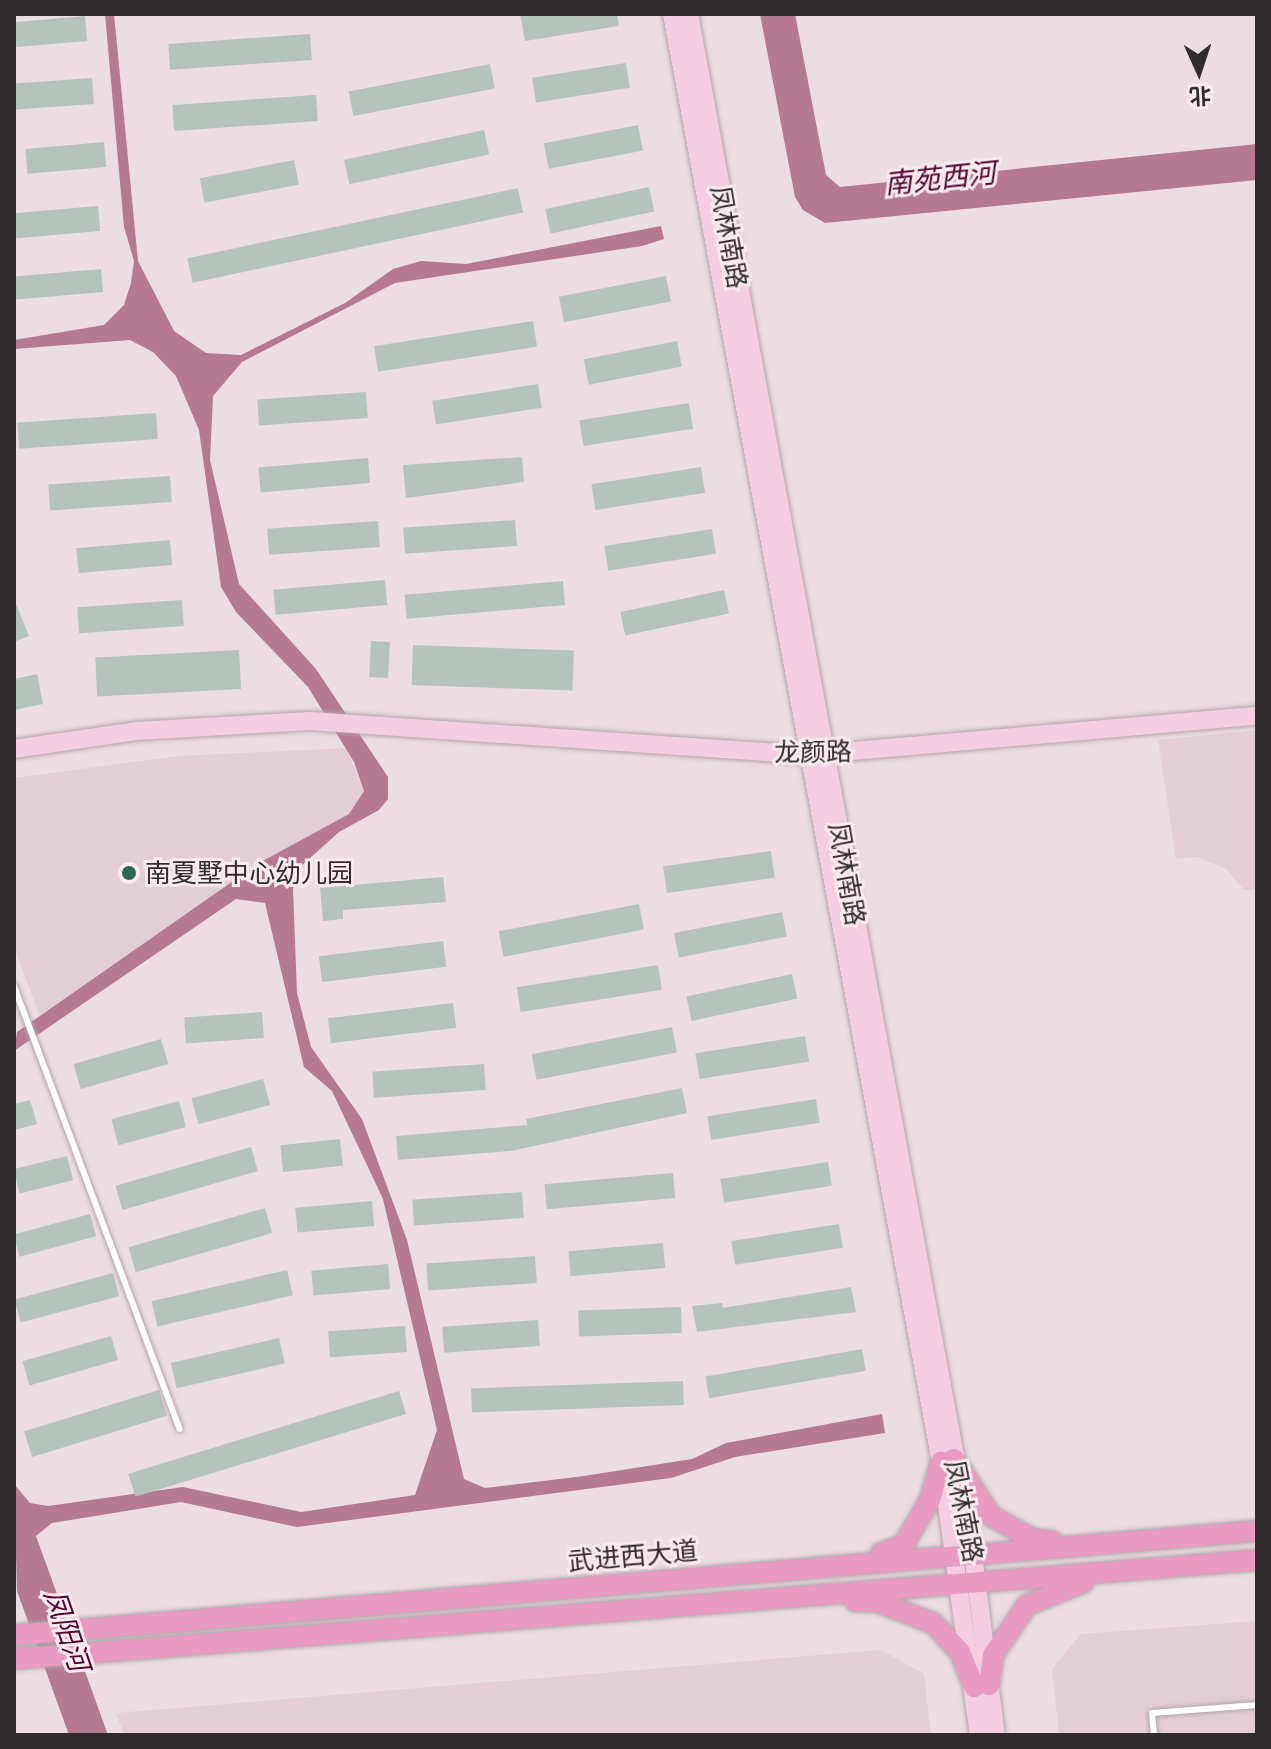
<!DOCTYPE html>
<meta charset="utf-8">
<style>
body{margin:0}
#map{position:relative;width:1271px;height:1749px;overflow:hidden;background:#ebdde2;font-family:"Public Sans","Noto Sans SC",sans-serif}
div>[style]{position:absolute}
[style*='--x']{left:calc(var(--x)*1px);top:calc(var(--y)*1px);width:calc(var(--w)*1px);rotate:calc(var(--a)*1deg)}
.built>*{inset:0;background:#e3ced6}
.water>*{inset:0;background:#b57992}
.building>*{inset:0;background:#b6c3bd;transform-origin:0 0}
.roads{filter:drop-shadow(0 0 2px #b3a5aa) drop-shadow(0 0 2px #b3a5aa)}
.lane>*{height:6px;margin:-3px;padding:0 3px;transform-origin:3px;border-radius:3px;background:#fff}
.secondary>*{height:18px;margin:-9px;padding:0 9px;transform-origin:9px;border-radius:9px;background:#f4cde0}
.primary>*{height:20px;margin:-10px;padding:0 10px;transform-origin:10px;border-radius:10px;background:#e99bc1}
.dots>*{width:22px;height:22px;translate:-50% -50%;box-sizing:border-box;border:4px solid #f8eaef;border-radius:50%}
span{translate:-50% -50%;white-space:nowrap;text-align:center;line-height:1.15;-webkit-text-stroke:6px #f8eaef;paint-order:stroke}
.street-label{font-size:26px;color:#302b2d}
.poi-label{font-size:26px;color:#302b2d}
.left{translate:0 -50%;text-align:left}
.water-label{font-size:28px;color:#4f032e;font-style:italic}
.frame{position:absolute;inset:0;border:16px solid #302b2d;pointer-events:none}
.north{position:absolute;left:1159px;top:32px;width:80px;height:80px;-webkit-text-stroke:6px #f8eaef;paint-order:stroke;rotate:177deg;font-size:22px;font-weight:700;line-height:32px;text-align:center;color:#302b2d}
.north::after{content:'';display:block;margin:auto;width:28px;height:36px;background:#302b2d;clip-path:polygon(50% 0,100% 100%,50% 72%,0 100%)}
</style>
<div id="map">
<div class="built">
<div style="clip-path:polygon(1257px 730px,1257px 889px,1244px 890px,1226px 869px,1198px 857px,1176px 859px,1158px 740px)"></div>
<div style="clip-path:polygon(346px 748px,364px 791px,349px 814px,259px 863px,40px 1016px,14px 947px,14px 778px,179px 756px)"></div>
<div style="clip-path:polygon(1257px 1621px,1257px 1735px,1059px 1735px,1052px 1669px,1081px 1634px)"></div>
<div style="clip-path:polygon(881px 1650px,924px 1674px,931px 1735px,124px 1735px,116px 1713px)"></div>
</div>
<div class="water">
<div style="clip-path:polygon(105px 14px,114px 14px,138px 261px,174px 331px,206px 353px,241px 355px,345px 303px,393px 269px,421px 261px,466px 264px,661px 226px,664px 239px,642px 246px,395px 283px,242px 362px,213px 396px,210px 460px,239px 584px,316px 669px,388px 777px,388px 799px,379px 810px,339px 832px,300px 867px,293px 889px,297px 993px,311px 1047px,362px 1119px,407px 1240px,464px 1479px,485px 1488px,584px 1476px,692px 1459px,726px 1443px,882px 1414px,885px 1433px,735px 1457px,671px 1478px,297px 1527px,181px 1502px,52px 1523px,36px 1536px,108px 1735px,69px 1735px,17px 1591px,14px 1484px,30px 1503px,48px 1506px,183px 1487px,301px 1512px,415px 1495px,437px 1430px,383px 1199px,332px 1091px,304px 1067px,265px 903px,236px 899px,14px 1051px,17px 1032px,259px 863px,349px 814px,364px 791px,354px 762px,308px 687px,236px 612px,221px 587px,199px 430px,176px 376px,153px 352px,130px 340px,14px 349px,14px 340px,104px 325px,124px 305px,131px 283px,134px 261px,124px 227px)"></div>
<div style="clip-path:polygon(760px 14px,795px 14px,826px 175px,840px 187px,1257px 144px,1257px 180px,825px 223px,803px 210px,795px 197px)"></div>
</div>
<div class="building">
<div style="clip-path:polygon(520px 14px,617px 14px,619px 26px,525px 41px)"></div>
<div style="left:85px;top:16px;width:25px;height:71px;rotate:85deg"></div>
<div style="left:310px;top:34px;width:26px;height:142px;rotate:86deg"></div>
<div style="left:626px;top:63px;width:25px;height:95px;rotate:81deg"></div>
<div style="left:490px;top:64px;width:25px;height:144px;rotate:79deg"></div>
<div style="left:92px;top:78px;width:26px;height:78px;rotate:86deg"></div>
<div style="left:316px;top:95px;width:26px;height:144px;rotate:86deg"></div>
<div style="left:638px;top:125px;width:26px;height:96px;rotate:79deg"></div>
<div style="left:484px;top:130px;width:25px;height:143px;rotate:78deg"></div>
<div style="left:104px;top:142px;width:25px;height:79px;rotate:85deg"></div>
<div style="left:294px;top:160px;width:25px;height:96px;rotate:79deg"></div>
<div style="left:649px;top:187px;width:25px;height:106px;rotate:78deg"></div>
<div style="left:518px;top:188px;width:25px;height:338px;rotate:78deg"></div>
<div style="left:98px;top:206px;width:25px;height:84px;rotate:85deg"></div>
<div style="left:101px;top:269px;width:23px;height:87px;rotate:85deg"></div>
<div style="left:666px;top:276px;width:26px;height:109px;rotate:79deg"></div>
<div style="left:533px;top:321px;width:26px;height:161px;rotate:81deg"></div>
<div style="left:677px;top:341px;width:26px;height:95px;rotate:79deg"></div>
<div style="left:538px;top:384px;width:24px;height:107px;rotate:81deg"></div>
<div style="left:366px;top:392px;width:26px;height:109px;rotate:86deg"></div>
<div style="left:689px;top:403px;width:26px;height:111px;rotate:81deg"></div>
<div style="left:156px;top:413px;width:26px;height:139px;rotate:86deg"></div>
<div style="clip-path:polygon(522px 457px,524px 482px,406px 498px,403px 465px)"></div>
<div style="left:368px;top:458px;width:25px;height:110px;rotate:85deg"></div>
<div style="left:701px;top:467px;width:26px;height:111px;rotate:81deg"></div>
<div style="left:170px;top:476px;width:26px;height:122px;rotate:86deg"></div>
<div style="left:515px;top:520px;width:26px;height:112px;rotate:86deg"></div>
<div style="left:378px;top:521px;width:26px;height:111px;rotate:86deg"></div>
<div style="left:712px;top:529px;width:25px;height:109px;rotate:81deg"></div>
<div style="left:170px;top:540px;width:25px;height:94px;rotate:85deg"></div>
<div style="left:385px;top:580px;width:25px;height:112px;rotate:85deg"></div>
<div style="left:563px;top:581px;width:24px;height:159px;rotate:85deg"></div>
<div style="left:724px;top:590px;width:24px;height:106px;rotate:78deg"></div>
<div style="clip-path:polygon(14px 599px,29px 636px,14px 642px)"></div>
<div style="left:182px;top:600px;width:26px;height:105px;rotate:86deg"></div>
<div style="left:371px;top:641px;width:19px;height:36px;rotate:3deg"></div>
<div style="left:413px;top:645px;width:161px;height:40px;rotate:2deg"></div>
<div style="left:239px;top:650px;width:39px;height:144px;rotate:87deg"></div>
<div style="clip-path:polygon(37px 674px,43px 704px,14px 710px,14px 679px)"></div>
<div style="left:771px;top:851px;width:27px;height:109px;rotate:82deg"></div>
<div style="clip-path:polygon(443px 877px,446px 902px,343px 910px,343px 919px,323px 921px,320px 888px)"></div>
<div style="left:639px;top:904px;width:26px;height:143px;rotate:79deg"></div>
<div style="left:782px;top:912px;width:25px;height:110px;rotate:79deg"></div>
<div style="left:443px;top:941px;width:26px;height:125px;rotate:83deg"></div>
<div style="left:658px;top:965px;width:25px;height:143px;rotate:81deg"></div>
<div style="left:792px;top:974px;width:25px;height:108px;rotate:78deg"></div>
<div style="left:453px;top:1003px;width:25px;height:126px;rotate:83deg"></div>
<div style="left:262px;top:1012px;width:26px;height:78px;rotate:86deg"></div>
<div style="left:672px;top:1027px;width:26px;height:143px;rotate:79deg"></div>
<div style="left:805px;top:1036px;width:26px;height:111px;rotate:81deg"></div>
<div style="left:161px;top:1039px;width:26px;height:91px;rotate:74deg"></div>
<div style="left:484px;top:1064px;width:26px;height:112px;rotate:86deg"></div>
<div style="left:263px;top:1079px;width:27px;height:74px;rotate:75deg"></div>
<div style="clip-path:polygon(682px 1088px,687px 1113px,511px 1151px,398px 1160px,396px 1136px,527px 1125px,526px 1119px)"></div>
<div style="left:816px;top:1099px;width:24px;height:110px;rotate:81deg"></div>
<div style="clip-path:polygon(30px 1100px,37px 1124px,14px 1130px,14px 1104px)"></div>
<div style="left:179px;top:1101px;width:27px;height:70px;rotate:75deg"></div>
<div style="left:340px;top:1139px;width:27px;height:60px;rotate:84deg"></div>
<div style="left:251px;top:1147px;width:25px;height:141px;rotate:74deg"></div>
<div style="left:67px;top:1156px;width:25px;height:55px;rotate:76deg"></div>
<div style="left:828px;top:1162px;width:24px;height:109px;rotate:81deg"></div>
<div style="left:673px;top:1173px;width:25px;height:129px;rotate:85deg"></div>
<div style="left:522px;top:1192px;width:26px;height:110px;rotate:86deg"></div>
<div style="left:372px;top:1201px;width:25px;height:77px;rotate:85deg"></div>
<div style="left:265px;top:1208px;width:26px;height:142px;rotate:74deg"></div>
<div style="left:90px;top:1214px;width:23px;height:79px;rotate:75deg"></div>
<div style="left:839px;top:1224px;width:24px;height:109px;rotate:81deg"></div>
<div style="left:663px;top:1243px;width:25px;height:95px;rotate:85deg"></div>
<div style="left:535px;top:1256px;width:27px;height:109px;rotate:86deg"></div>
<div style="left:388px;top:1264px;width:25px;height:77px;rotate:85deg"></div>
<div style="left:287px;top:1270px;width:26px;height:139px;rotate:77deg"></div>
<div style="left:113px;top:1273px;width:24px;height:102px;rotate:75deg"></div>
<div style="clip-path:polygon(851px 1287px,856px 1312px,697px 1332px,692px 1306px,722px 1303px,723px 1308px)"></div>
<div style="left:681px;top:1307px;width:26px;height:103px;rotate:88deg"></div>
<div style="left:538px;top:1320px;width:26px;height:96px;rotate:86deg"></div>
<div style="left:405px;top:1326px;width:26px;height:77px;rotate:86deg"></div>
<div style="left:111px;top:1336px;width:25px;height:92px;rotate:74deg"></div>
<div style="left:279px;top:1338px;width:26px;height:111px;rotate:77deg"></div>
<div style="left:862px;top:1349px;width:22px;height:159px;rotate:80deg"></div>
<div style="left:683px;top:1381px;width:24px;height:212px;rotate:88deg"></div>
<div style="left:159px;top:1390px;width:27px;height:141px;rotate:73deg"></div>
<div style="left:399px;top:1391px;width:24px;height:283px;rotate:73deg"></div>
</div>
<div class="roads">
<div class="lane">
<div style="--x:14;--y:986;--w:473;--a:69.5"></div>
<div style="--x:1154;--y:1735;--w:22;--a:-95"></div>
<div style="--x:1152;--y:1713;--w:105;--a:-4.4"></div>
</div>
<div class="secondary">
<div style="--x:672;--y:14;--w:1473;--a:79.48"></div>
<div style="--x:941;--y:1462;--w:276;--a:82.1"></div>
<div style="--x:689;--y:14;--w:1566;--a:79.55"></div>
<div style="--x:973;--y:1554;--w:182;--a:82.8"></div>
<div style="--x:14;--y:749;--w:123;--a:-8.4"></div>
<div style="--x:136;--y:731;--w:174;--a:-3.3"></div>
<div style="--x:310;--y:721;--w:498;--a:3.9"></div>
<div style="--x:807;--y:755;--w:452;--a:-5"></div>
</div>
<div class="primary">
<div style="--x:954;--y:1459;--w:68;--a:57"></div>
<div style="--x:991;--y:1516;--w:47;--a:29.3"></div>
<div style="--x:1032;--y:1539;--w:20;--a:6"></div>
<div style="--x:881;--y:1553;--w:23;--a:-18"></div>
<div style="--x:903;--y:1546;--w:53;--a:-59.6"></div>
<div style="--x:930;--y:1500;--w:40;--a:-74"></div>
<div style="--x:855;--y:1601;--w:23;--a:2"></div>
<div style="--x:878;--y:1602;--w:59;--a:20.9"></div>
<div style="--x:933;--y:1623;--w:40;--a:47"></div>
<div style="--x:960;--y:1652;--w:38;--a:68"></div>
<div style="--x:14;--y:1635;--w:1247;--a:-4.78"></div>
<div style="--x:14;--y:1659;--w:1247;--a:-4.55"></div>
<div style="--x:989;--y:1685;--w:30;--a:-82"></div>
<div style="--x:993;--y:1655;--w:60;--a:-55.8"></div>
<div style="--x:1027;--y:1605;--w:61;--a:-22"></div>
</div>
</div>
<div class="dots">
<div style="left:129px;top:873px;background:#2b6752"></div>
</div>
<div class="street-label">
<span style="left:729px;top:237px;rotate:80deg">凤林南路</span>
<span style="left:813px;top:752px;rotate:-1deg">龙颜路</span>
<span style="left:847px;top:874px;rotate:80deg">凤林南路</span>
<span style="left:964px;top:1511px;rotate:79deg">凤林南路</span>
<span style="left:633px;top:1556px;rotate:-5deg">武进西大道</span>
</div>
<div class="poi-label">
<span class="left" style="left:145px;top:873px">南夏墅中心幼儿园</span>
</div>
<div class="water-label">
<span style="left:940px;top:178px;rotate:-6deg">南苑西河</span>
<span style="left:67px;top:1630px;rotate:71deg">凤阳河</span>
</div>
<div class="frame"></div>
<div class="north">北</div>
</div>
